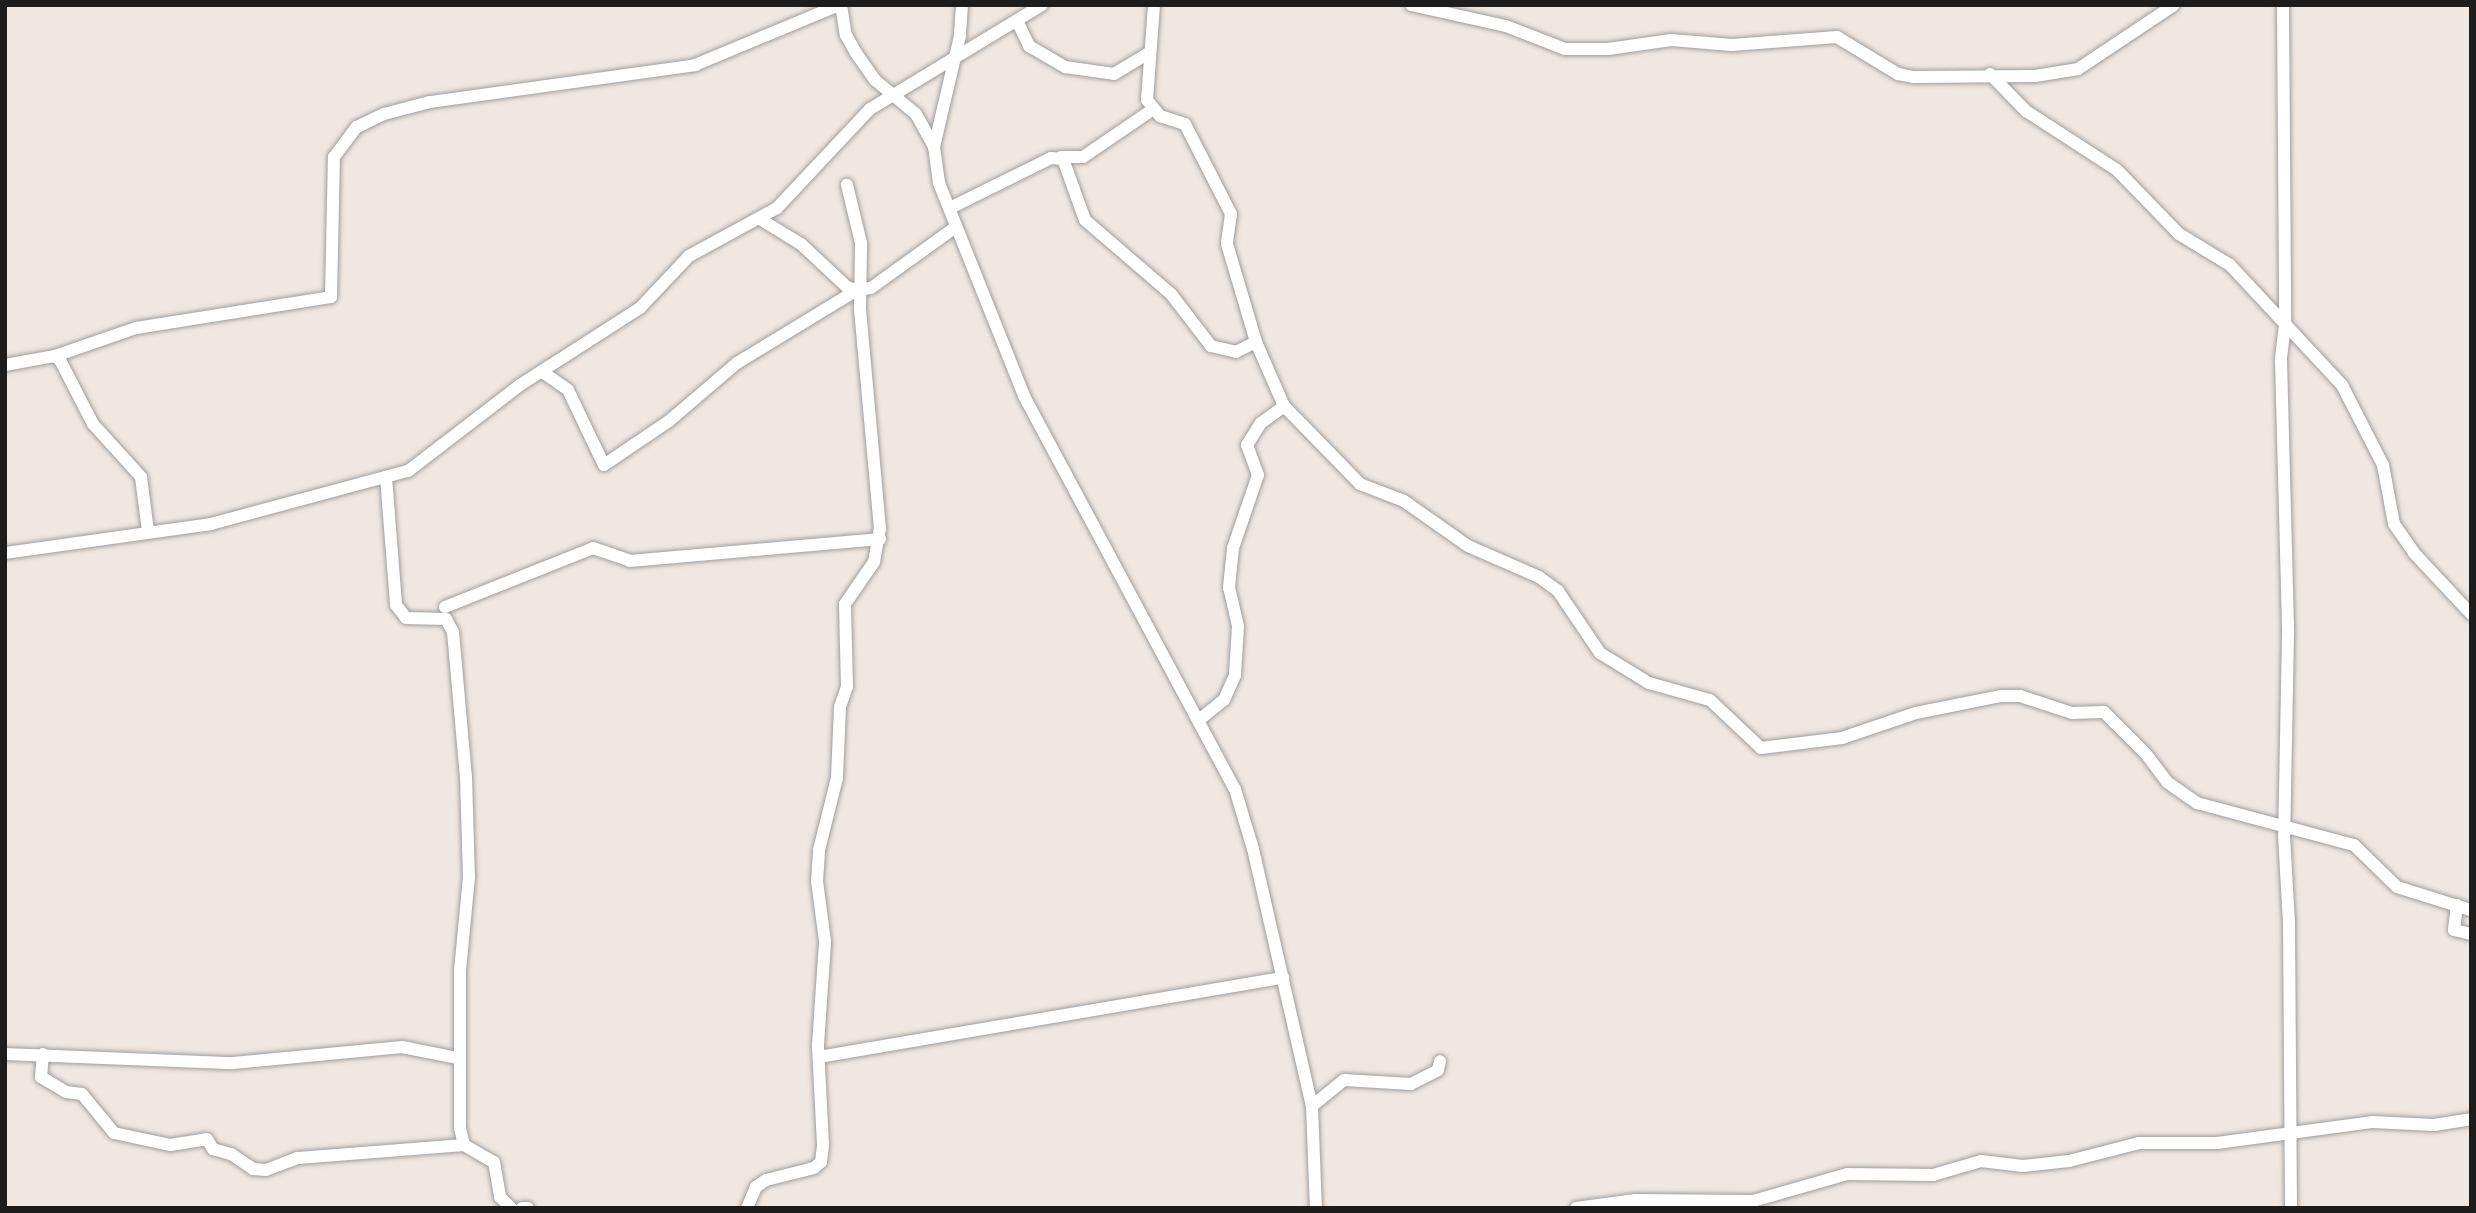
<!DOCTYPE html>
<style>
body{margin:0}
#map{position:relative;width:2476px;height:1213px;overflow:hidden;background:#efe7e1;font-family:"Public Sans",sans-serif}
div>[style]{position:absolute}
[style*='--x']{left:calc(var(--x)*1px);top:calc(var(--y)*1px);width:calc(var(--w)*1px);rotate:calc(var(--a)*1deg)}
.roads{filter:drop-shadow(0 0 2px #9e9e9e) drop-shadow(0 0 2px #9e9e9e)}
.minor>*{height:12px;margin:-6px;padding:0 6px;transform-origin:6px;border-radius:6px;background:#fff}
span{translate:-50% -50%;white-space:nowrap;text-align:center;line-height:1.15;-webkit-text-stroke:5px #fff;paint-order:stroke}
.frame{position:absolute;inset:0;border:7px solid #1d1d1d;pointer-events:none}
</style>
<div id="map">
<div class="roads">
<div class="minor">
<div style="--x:841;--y:5;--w:30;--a:81"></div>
<div style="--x:846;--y:35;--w:21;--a:61"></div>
<div style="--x:856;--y:53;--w:33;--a:55"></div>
<div style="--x:875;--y:80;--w:53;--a:39.7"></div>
<div style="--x:916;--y:114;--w:38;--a:61"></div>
<div style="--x:962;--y:5;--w:31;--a:94"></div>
<div style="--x:960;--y:36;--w:114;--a:103.2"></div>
<div style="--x:934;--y:147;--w:36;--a:82"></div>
<div style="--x:939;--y:183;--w:229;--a:68.2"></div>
<div style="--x:1024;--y:396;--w:446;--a:61.8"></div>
<div style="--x:1235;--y:789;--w:63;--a:73.3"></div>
<div style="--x:1253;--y:849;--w:264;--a:77.1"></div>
<div style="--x:1312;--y:1106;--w:102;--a:87.8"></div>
<div style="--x:1154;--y:5;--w:95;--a:94.2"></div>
<div style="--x:1147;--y:100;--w:21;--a:51"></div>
<div style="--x:1160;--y:116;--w:26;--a:18"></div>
<div style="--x:1185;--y:124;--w:101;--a:62.9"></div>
<div style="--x:1231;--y:214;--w:30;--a:98"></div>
<div style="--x:1227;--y:244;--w:102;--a:73.5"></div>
<div style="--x:1256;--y:342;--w:70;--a:66.4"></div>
<div style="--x:1284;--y:406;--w:109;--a:45.7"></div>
<div style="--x:1360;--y:484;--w:47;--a:21.1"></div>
<div style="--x:1404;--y:501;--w:78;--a:35.1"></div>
<div style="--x:1468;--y:546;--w:77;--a:23.6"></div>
<div style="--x:1539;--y:577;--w:24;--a:36"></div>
<div style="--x:1558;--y:591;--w:75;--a:55.9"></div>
<div style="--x:1600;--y:653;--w:57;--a:31.5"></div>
<div style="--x:1649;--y:683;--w:63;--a:15.6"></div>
<div style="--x:1710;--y:700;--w:70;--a:43.3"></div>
<div style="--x:1761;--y:748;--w:82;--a:-7"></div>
<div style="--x:1842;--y:738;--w:78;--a:-18.7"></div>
<div style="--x:1916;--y:713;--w:87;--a:-11.3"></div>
<div style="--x:2001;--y:696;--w:19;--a:0"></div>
<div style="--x:2020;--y:696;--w:55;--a:18.1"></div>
<div style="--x:2072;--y:713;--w:32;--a:-2"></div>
<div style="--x:2104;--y:712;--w:59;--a:45"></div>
<div style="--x:2146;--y:754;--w:35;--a:53"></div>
<div style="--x:2167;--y:782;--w:37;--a:35"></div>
<div style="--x:2197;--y:803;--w:163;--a:15"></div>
<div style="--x:2354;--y:845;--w:60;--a:44.3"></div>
<div style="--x:2397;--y:887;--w:77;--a:17.3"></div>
<div style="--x:1411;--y:5;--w:97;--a:12.5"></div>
<div style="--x:1506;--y:26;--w:63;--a:21.3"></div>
<div style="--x:1565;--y:49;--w:43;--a:0"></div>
<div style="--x:1608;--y:49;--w:64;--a:-8.1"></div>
<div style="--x:1671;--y:40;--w:61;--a:4.7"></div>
<div style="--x:1732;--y:45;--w:105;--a:-4.4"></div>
<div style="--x:1837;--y:37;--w:71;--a:31.2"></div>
<div style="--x:1898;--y:74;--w:16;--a:11"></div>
<div style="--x:1914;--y:77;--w:121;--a:-0.5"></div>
<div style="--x:2035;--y:76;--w:44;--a:-9.2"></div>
<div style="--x:2078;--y:69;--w:115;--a:-33.7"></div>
<div style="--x:2283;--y:5;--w:320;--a:89.6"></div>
<div style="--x:2285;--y:325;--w:35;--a:97"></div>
<div style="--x:2281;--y:360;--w:275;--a:88.5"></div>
<div style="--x:2288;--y:635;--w:201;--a:91.1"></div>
<div style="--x:2284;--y:836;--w:87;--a:86.7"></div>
<div style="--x:2289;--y:923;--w:285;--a:89.6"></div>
<div style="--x:1017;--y:21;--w:28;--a:64"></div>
<div style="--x:1029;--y:46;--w:42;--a:30.3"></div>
<div style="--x:1065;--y:67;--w:49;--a:8.1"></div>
<div style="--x:1114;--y:74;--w:39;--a:-31"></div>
<div style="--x:1990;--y:74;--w:52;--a:45.8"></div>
<div style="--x:2026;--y:111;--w:108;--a:33"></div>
<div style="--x:2117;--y:170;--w:89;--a:45.9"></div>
<div style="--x:2179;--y:234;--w:60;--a:31.3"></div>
<div style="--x:2230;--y:265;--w:164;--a:47"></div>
<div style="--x:2342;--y:385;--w:90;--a:62.9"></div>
<div style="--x:2383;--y:465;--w:60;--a:79.4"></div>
<div style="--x:2394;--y:524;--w:35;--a:55"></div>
<div style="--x:2414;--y:553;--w:83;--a:46.9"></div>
<div style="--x:1061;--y:157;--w:22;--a:0"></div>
<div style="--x:1083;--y:157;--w:83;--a:-34.3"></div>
<div style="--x:950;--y:208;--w:113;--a:-26.3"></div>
<div style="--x:1051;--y:158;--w:12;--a:5"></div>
<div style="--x:1063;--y:159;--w:65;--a:70.2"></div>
<div style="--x:1085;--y:220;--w:113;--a:40.7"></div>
<div style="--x:1171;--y:294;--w:66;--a:52.4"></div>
<div style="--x:1211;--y:346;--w:26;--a:13"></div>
<div style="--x:1236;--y:352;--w:22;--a:-27"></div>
<div style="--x:760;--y:219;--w:48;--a:31.4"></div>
<div style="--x:801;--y:244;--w:63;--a:43.1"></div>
<div style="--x:847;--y:287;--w:10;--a:17"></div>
<div style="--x:857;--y:290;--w:14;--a:-8"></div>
<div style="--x:871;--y:288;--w:105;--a:-35.7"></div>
<div style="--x:55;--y:356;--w:86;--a:-19.1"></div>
<div style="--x:136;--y:328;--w:197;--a:-9"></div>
<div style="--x:331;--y:297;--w:140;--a:-88.8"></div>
<div style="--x:334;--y:157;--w:38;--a:-53"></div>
<div style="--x:357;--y:127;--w:30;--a:-26"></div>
<div style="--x:384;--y:114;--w:48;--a:-14.6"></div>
<div style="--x:430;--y:102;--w:268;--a:-7.9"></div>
<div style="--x:695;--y:65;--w:156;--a:-22.6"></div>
<div style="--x:5;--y:365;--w:51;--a:-10.2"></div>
<div style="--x:55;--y:356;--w:6;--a:39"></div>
<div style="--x:60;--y:360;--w:72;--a:62.7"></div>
<div style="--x:93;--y:424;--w:72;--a:47.8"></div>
<div style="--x:141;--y:477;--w:55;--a:82.7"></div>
<div style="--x:544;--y:373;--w:29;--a:35"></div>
<div style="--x:568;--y:390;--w:83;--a:64.4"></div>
<div style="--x:604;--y:465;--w:78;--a:-34.1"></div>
<div style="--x:669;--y:421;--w:89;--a:-40.5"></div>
<div style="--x:737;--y:363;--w:140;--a:-31.3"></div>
<div style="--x:386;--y:477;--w:128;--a:85.5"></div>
<div style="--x:396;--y:605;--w:16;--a:52"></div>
<div style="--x:406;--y:618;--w:40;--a:1.4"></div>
<div style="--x:446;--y:619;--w:15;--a:62"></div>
<div style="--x:453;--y:632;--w:146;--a:84.9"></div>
<div style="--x:466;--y:777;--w:100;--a:88.3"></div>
<div style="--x:469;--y:877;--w:93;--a:95.5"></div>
<div style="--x:460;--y:970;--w:158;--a:90"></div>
<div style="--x:460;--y:1128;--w:17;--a:77"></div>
<div style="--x:464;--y:1145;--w:34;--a:30"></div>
<div style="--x:494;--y:1162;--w:36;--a:80"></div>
<div style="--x:500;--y:1197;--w:16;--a:45"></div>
<div style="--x:5;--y:553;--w:208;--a:-8"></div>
<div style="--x:211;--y:524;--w:204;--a:-15.1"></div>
<div style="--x:408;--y:471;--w:141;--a:-37.5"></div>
<div style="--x:520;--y:385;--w:143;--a:-32.7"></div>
<div style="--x:640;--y:308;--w:71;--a:-46.7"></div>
<div style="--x:689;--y:256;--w:100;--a:-28.6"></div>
<div style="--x:777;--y:208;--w:136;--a:-46.8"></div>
<div style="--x:870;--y:109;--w:201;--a:-31.2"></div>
<div style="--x:445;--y:607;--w:159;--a:-21.7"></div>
<div style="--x:593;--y:548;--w:39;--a:19"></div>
<div style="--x:630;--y:561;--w:251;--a:-5"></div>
<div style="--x:1199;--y:720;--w:32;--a:-39"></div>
<div style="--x:1224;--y:700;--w:27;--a:-66"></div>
<div style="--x:1235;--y:675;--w:49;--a:-86.5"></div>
<div style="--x:1238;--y:626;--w:39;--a:-103"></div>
<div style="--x:1229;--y:588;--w:40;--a:-84.3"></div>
<div style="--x:1233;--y:548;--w:77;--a:-71.1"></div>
<div style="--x:1258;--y:475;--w:32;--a:-110"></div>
<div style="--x:1247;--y:445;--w:26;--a:-58"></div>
<div style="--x:1261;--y:423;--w:29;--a:-36"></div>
<div style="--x:2457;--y:905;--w:25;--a:97"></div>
<div style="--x:2454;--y:930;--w:17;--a:13"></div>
<div style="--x:5;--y:1054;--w:228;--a:2.3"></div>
<div style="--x:233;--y:1063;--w:170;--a:-5.4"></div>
<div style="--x:402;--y:1047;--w:56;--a:11.3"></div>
<div style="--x:43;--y:1054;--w:23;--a:95"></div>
<div style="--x:41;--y:1077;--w:29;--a:31"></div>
<div style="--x:66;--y:1092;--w:16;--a:7"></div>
<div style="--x:82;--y:1094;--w:50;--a:50.6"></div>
<div style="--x:114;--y:1133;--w:57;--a:12.1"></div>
<div style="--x:170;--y:1145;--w:37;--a:-9"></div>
<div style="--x:207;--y:1139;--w:12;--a:59"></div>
<div style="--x:213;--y:1149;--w:19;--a:16"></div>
<div style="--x:231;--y:1154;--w:27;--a:34"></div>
<div style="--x:253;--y:1169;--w:13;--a:4"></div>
<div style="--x:266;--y:1170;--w:34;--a:-21"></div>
<div style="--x:298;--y:1158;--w:167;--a:-4.5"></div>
<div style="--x:819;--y:1057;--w:471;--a:-9.7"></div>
<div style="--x:1312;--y:1106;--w:41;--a:-39.1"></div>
<div style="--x:1344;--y:1080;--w:67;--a:3.4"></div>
<div style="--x:1411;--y:1084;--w:30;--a:-27"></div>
<div style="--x:1438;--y:1070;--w:9;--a:-77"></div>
<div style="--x:522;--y:1208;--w:6;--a:0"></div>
<div style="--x:747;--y:1208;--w:23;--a:-67"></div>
<div style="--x:756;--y:1187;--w:12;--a:-35"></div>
<div style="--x:766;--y:1180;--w:49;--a:-14"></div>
<div style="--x:814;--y:1168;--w:9;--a:-41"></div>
<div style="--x:821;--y:1162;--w:17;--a:-83"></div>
<div style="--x:823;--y:1145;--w:100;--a:-92.9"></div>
<div style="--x:818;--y:1045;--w:104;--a:-86.1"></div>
<div style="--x:825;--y:941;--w:61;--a:-97.6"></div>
<div style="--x:817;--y:881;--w:31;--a:-86"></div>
<div style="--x:819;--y:850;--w:74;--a:-76"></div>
<div style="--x:837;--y:778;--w:71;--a:-87.6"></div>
<div style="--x:840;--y:707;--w:21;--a:-71"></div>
<div style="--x:847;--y:687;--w:83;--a:-91.4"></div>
<div style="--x:845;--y:604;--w:51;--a:-55.4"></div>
<div style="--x:874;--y:562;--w:34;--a:-80"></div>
<div style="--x:880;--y:529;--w:221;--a:-95.2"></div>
<div style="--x:860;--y:309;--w:66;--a:-89.1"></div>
<div style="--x:861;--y:243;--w:60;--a:-103.6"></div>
<div style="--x:1576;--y:1208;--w:60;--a:-7.7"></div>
<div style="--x:1635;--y:1200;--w:118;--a:0.5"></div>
<div style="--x:1753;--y:1201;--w:98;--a:-16"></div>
<div style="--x:1847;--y:1174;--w:86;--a:0.7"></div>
<div style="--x:1933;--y:1175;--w:50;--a:-16.3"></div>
<div style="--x:1981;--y:1161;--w:42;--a:6.8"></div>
<div style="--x:2023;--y:1166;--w:46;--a:-6.2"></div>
<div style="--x:2069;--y:1161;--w:72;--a:-14.4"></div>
<div style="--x:2139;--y:1143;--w:78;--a:0"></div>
<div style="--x:2217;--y:1143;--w:156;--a:-7.7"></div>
<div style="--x:2372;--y:1122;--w:62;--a:2.8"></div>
<div style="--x:2434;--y:1125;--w:37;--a:-9"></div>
</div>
</div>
<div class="frame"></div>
</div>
